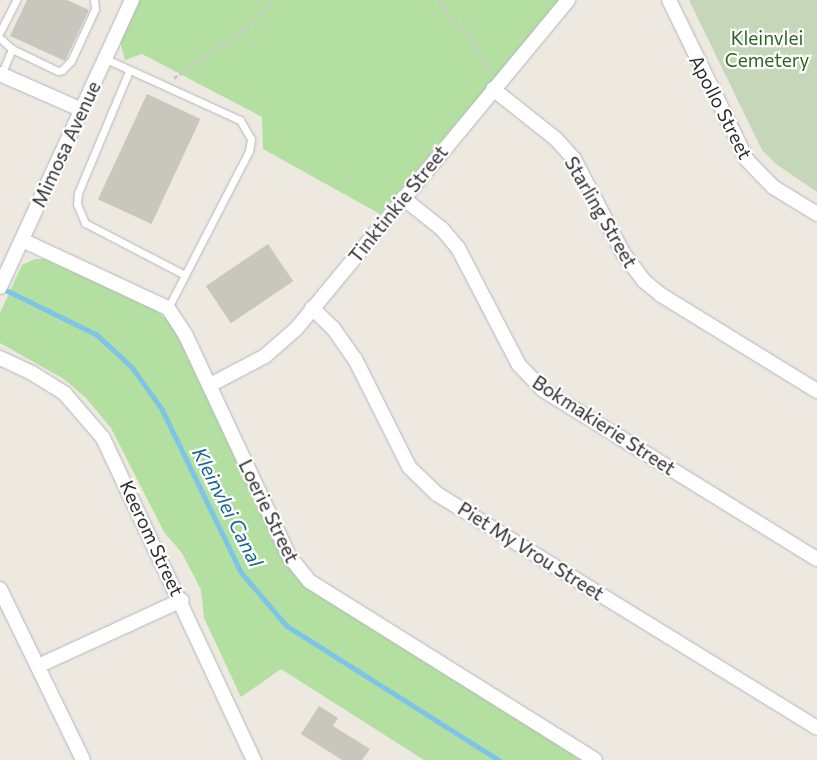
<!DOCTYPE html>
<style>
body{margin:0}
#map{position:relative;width:817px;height:760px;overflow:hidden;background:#ede8e0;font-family:Commissioner,sans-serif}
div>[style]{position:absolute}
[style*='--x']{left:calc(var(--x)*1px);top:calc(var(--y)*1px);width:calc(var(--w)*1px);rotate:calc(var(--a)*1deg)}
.green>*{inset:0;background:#b3dfa1}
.cemetery>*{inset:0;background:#c5d6b9}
.stream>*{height:4.5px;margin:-2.25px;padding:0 2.25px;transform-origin:2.25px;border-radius:2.25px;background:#7cc5e7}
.building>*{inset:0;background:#c9c6be;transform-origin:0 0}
.path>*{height:2.5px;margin-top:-1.25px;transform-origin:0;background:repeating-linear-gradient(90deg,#c8c8c8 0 4px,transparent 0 6.5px)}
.roads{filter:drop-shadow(0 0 1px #b4b5bf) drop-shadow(0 0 1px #b4b5bf)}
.service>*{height:7px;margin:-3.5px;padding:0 3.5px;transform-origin:3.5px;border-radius:3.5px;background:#fff}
.minor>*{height:14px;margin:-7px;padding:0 7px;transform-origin:7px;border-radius:7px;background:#fff}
span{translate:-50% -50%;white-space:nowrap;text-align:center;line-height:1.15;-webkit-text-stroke:4.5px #fff;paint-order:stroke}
.park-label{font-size:19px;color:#2b6620}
.street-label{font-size:19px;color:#2d2d2d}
.water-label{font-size:20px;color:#176496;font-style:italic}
</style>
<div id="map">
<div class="green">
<div style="clip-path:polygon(139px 0,560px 0,380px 214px,263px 149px,262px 117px,142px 54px,125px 60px,120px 42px)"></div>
<div style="clip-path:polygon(35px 259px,45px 259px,156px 310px,171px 323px,284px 559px,305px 586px,584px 760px,424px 760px,281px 669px,241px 697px,204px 618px,201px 590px,182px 553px,164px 532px,111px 428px,86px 398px,64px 379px,0 343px,0 313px,22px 265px)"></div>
</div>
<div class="cemetery">
<div style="clip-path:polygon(689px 0,817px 0,817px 192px,776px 164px,762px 150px)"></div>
</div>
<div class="stream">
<div style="--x:2;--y:288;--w:105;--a:26.1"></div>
<div style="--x:96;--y:334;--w:49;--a:42.5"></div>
<div style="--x:132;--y:367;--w:52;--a:54.5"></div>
<div style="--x:162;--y:409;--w:181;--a:64.1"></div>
<div style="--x:241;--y:572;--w:71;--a:49.6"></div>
<div style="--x:287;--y:626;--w:251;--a:32.3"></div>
</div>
<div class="building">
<div style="clip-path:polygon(27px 0,67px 0,89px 10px,65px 61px,10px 36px)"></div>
<div style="left:147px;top:94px;width:59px;height:116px;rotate:25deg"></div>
<div style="left:268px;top:244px;width:45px;height:75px;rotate:56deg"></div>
<div style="clip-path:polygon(319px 706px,338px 718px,333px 726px,370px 749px,362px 760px,342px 760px,301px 734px)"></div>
</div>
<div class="path">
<div style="--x:438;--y:0;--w:50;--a:49"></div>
<div style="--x:471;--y:38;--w:38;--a:60"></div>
<div style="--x:174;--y:78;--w:83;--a:-34.7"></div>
<div style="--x:242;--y:31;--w:45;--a:-43.2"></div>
</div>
<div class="roads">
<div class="service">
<div style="--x:0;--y:32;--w:36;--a:-63"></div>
<div style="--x:0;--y:38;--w:16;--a:43"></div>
<div style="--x:12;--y:49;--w:28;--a:113"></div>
<div style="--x:12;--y:49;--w:51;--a:25.6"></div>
<div style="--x:58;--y:71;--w:4;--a:-14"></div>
<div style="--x:62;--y:70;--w:13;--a:-45"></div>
<div style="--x:71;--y:61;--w:57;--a:-65.2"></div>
<div style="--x:95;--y:9;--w:9;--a:-96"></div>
<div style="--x:106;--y:59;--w:147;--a:24.5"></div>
<div style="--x:240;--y:120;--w:22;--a:60"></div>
<div style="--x:251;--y:139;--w:12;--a:99"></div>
<div style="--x:249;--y:151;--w:177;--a:117.3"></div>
<div style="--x:129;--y:71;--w:132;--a:112.7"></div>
<div style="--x:78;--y:193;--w:11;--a:95"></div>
<div style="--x:77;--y:204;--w:21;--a:67"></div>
<div style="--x:85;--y:223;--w:113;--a:27.5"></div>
</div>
<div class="minor">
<div style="--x:669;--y:0;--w:178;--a:64"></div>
<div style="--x:747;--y:160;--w:37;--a:46"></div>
<div style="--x:773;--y:187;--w:52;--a:31.5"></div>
<div style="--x:0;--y:74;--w:90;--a:23.7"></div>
<div style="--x:493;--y:89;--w:80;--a:38.4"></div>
<div style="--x:556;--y:139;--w:27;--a:48"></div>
<div style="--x:574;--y:159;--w:106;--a:62.5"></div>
<div style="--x:623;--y:253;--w:35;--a:53"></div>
<div style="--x:644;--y:281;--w:22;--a:39"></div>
<div style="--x:661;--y:295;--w:183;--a:31.6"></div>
<div style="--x:403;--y:198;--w:50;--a:38.5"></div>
<div style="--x:442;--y:229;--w:25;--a:50"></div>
<div style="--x:458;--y:248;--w:132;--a:62.5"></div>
<div style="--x:519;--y:365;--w:35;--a:46"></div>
<div style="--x:543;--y:390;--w:322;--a:31.7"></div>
<div style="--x:22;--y:240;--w:161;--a:25"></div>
<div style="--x:168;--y:308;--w:33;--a:57"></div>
<div style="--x:186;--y:336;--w:243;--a:64.9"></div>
<div style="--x:289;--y:556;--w:32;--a:51"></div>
<div style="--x:309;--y:581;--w:337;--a:32"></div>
<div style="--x:0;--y:287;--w:316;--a:-65.3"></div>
<div style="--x:312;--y:308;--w:29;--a:44"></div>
<div style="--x:333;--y:328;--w:38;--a:55"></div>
<div style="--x:355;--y:359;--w:121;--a:63.4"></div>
<div style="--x:409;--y:467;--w:39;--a:44"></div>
<div style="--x:437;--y:494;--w:446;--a:31.6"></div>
<div style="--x:0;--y:358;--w:35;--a:25"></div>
<div style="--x:32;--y:373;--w:39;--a:32"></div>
<div style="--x:65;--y:394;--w:58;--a:49.2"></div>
<div style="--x:103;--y:438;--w:356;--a:64.9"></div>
<div style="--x:210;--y:385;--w:62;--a:-27.8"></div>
<div style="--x:265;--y:356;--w:41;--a:-41.1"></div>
<div style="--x:296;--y:329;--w:427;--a:-50.4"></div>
<div style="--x:0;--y:589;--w:190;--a:64.1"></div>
<div style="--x:38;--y:666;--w:158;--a:-24.6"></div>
</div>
</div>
<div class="park-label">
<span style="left:767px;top:49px">Kleinvlei<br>Cemetery</span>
</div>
<div class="street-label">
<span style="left:721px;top:107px;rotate:63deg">Apollo Street</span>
<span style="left:66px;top:144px;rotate:-65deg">Mimosa Avenue</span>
<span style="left:398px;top:204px;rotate:-51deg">Tinktinkie Street</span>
<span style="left:601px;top:212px;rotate:60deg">Starling Street</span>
<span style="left:604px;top:425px;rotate:33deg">Bokmakierie Street</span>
<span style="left:269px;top:511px;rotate:64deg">Loerie Street</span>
<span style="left:152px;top:538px;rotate:65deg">Keerom Street</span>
<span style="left:531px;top:551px;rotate:32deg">Piet My Vrou Street</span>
</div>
<div class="water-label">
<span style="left:228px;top:507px;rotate:63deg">Kleinvlei Canal</span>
</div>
</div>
